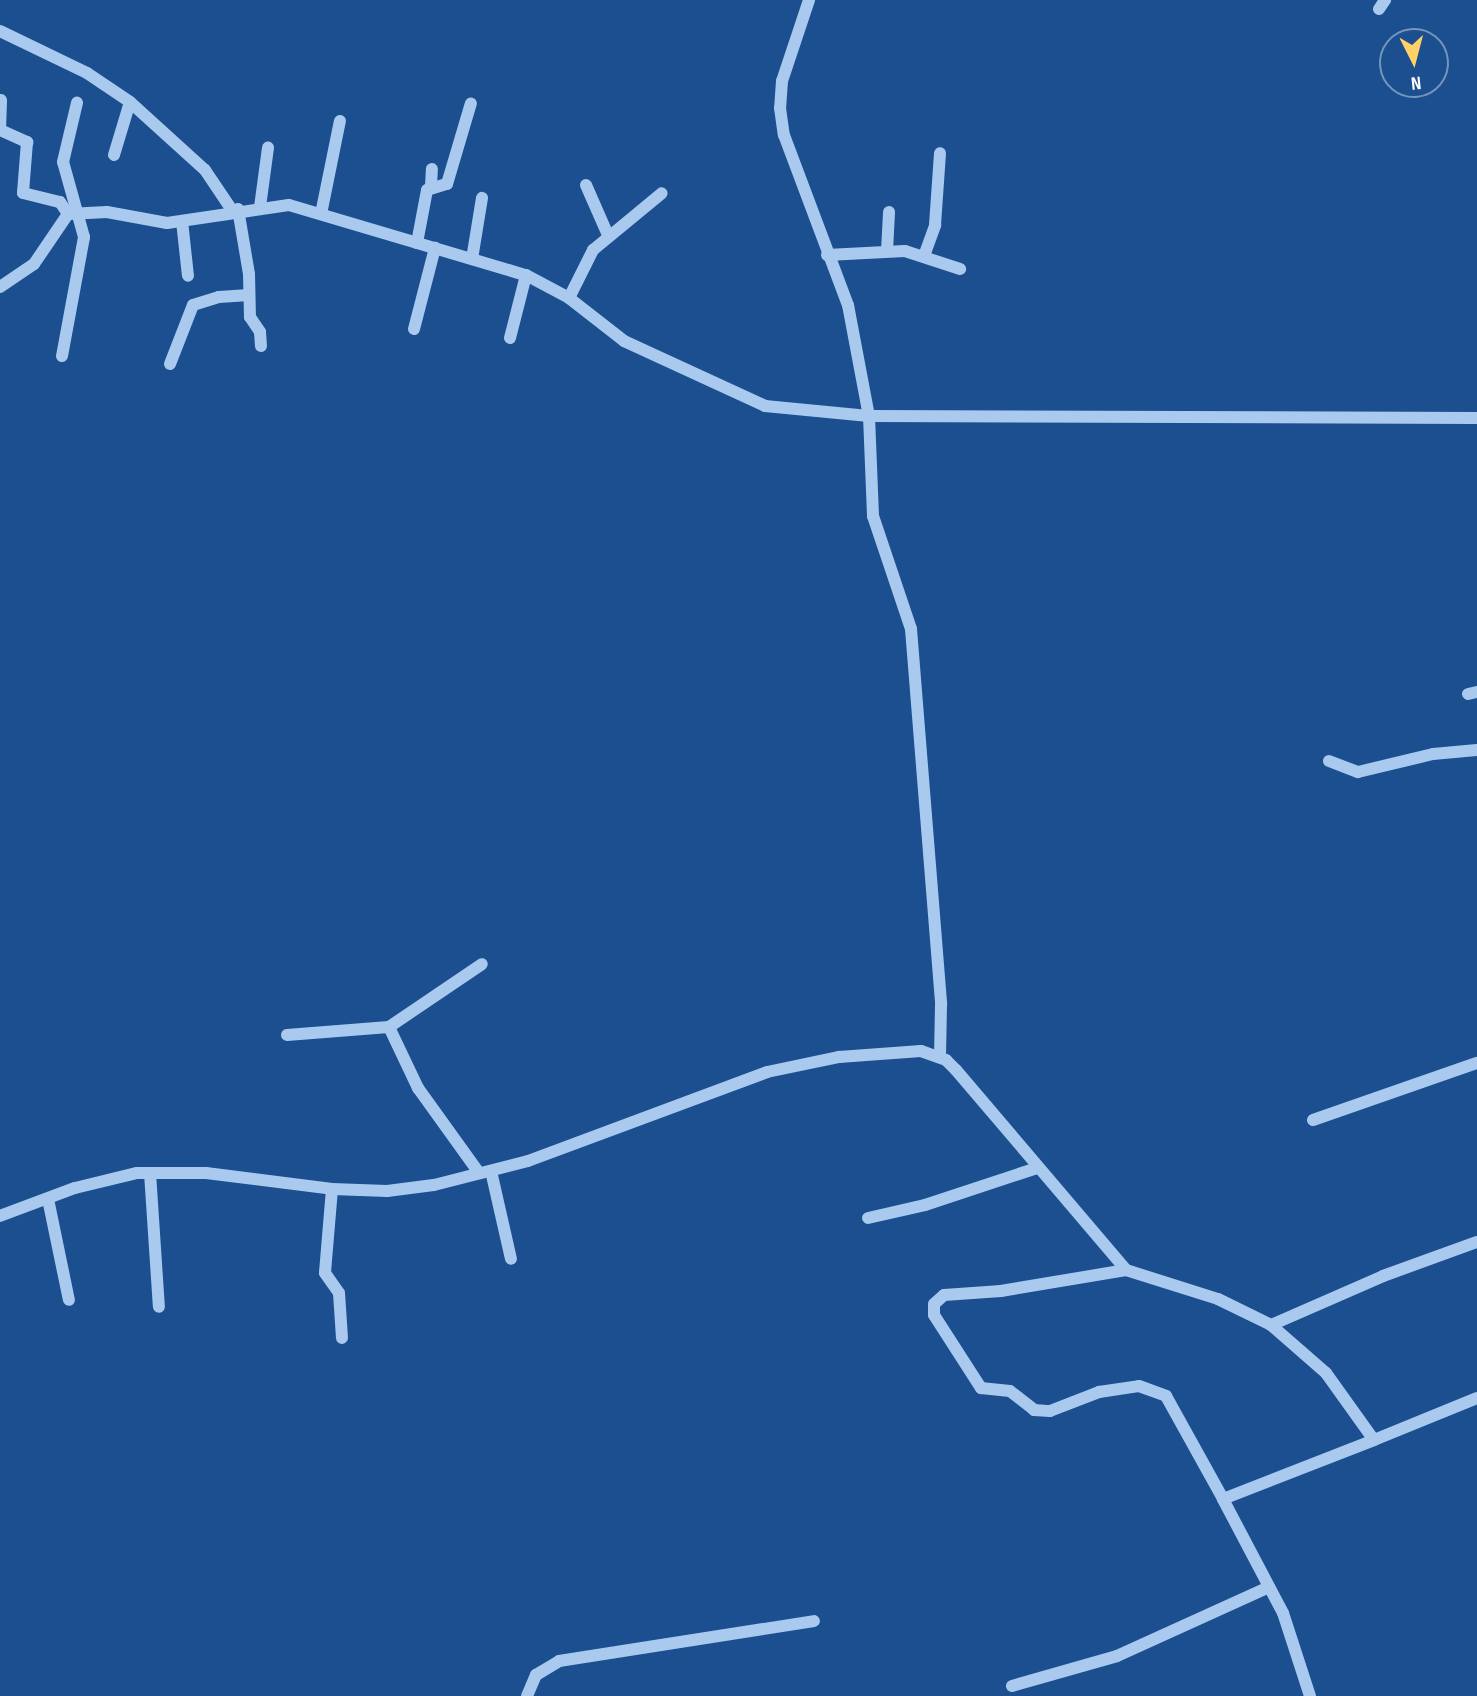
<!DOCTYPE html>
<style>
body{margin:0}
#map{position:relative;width:1477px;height:1696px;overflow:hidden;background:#1b4f8f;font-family:"Sofia Sans Condensed",sans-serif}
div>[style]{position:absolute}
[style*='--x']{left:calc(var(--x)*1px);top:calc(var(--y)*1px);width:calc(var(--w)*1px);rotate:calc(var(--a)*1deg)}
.minor>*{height:12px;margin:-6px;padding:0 6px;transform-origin:6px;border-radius:6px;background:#a9c9ee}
span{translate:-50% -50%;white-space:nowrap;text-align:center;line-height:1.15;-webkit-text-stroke:7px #1b4f8f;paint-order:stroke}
.north{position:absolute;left:1379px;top:28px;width:70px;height:70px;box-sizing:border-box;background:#1b4f8f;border:2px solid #7695bc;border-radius:50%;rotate:174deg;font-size:19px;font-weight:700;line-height:28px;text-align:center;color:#fff}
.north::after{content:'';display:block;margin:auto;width:24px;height:32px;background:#ffd166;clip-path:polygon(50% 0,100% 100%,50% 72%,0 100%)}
</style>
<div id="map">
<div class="minor">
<div style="--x:809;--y:0;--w:85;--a:108.4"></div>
<div style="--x:782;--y:81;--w:27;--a:94"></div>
<div style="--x:780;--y:108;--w:27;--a:82"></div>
<div style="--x:784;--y:135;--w:182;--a:69.4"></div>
<div style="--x:848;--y:305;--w:113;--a:79.3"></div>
<div style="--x:869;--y:416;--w:100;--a:87.7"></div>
<div style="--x:873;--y:516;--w:119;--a:71.4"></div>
<div style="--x:911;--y:629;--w:377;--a:85.4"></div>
<div style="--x:941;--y:1005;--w:52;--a:91.1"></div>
<div style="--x:1379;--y:9;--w:11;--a:-56"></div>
<div style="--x:0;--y:31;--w:97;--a:25.8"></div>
<div style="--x:87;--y:73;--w:52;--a:34"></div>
<div style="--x:130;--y:102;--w:101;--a:42.2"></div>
<div style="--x:205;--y:170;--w:48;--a:56"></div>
<div style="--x:0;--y:130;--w:30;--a:24"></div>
<div style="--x:27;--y:142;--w:51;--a:94.5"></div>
<div style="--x:23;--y:193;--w:38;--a:14"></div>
<div style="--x:60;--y:202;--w:14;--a:56"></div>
<div style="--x:0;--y:130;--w:30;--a:-88"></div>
<div style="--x:114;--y:155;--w:55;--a:-73.2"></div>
<div style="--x:586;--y:185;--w:55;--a:66.3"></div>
<div style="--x:431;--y:186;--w:17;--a:-87"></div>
<div style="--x:260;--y:207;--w:60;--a:-82.3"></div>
<div style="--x:238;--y:209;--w:66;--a:80.4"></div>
<div style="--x:249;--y:274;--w:43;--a:88.7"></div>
<div style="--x:250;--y:317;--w:18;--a:56"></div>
<div style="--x:260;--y:332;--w:14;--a:86"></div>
<div style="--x:321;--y:214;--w:95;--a:-78.5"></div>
<div style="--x:182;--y:221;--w:55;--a:83.8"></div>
<div style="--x:417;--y:243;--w:54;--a:-79.3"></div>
<div style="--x:427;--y:190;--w:21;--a:-17"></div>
<div style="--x:447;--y:184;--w:84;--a:-73.5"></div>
<div style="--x:887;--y:251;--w:39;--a:-87"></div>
<div style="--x:827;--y:255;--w:78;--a:-2.9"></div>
<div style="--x:905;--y:251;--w:58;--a:18.1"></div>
<div style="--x:924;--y:256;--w:33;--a:-70"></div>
<div style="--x:935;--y:225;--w:72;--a:-86"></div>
<div style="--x:472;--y:259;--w:62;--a:-80.7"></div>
<div style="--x:0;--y:287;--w:41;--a:-34.1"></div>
<div style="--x:34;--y:264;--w:60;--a:-55.8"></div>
<div style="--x:68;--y:214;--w:39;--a:-3"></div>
<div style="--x:107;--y:212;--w:61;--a:10.4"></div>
<div style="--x:167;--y:223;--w:123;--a:-8.4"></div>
<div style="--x:289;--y:205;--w:247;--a:16.5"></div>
<div style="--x:526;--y:275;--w:49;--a:28.1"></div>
<div style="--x:569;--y:298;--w:70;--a:38"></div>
<div style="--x:624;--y:341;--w:155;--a:24.7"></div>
<div style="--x:765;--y:406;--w:104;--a:5.5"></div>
<div style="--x:869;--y:416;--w:608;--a:0.19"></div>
<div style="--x:569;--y:298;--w:54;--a:-63.4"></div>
<div style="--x:593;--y:250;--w:89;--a:-39.6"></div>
<div style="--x:414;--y:329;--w:84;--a:-75.5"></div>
<div style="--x:510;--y:338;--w:65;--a:-75.7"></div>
<div style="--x:62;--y:356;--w:121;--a:-79.5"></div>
<div style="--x:84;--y:237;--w:78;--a:-105.6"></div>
<div style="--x:63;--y:162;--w:61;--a:-76.7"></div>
<div style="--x:170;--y:364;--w:63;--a:-68.7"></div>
<div style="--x:193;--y:305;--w:27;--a:-17"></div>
<div style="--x:219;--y:297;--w:30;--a:-4"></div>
<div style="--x:1468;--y:694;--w:9;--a:-13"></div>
<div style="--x:1329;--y:761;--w:31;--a:21"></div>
<div style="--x:1358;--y:772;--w:77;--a:-13.5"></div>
<div style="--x:1433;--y:754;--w:44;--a:-5.2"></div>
<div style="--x:389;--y:1027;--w:68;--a:64.6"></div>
<div style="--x:418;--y:1088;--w:105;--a:54.3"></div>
<div style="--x:287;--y:1035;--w:102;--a:-4.5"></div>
<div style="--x:389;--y:1027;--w:112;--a:-34.1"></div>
<div style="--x:1313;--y:1120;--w:174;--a:-19.2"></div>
<div style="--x:491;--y:1171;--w:90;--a:77.2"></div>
<div style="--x:150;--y:1173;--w:134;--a:86.2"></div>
<div style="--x:332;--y:1189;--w:84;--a:94.8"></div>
<div style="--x:325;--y:1273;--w:24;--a:55"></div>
<div style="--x:339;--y:1293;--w:45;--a:86.2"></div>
<div style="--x:48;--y:1199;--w:103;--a:78.3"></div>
<div style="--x:0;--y:1216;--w:80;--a:-20.5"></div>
<div style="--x:75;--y:1188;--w:64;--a:-13.6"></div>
<div style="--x:137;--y:1173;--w:69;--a:0"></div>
<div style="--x:206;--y:1173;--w:127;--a:7.2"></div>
<div style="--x:332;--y:1189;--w:55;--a:2.1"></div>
<div style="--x:387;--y:1191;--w:47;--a:-7.3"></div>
<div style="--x:434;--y:1185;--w:97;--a:-14.3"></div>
<div style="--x:528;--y:1161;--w:255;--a:-20.4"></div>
<div style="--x:767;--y:1072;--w:74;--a:-11.8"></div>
<div style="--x:839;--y:1057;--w:82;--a:-4.2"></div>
<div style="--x:921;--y:1051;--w:27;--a:20"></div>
<div style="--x:946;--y:1060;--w:14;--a:45"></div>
<div style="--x:956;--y:1070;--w:262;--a:49.6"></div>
<div style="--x:1126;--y:1270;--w:96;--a:17.5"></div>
<div style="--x:1218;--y:1299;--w:59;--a:26.1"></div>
<div style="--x:1271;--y:1325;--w:73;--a:41.1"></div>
<div style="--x:1326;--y:1373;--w:82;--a:54.4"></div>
<div style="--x:1374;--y:1440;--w:111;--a:-22.2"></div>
<div style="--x:868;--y:1218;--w:58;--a:-12.8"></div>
<div style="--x:925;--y:1205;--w:118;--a:-18.3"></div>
<div style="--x:1126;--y:1270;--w:127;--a:170.5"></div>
<div style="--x:1001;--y:1291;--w:57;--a:176"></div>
<div style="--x:944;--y:1295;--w:13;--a:138"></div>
<div style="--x:934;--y:1304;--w:11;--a:90"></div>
<div style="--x:934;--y:1315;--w:87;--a:57.2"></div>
<div style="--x:981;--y:1388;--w:29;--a:6"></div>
<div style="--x:1010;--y:1391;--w:31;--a:38"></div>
<div style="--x:1034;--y:1410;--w:16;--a:4"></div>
<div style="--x:1050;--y:1411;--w:53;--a:-21.2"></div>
<div style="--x:1099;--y:1392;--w:40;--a:-8.5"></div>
<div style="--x:1139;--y:1386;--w:29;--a:20"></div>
<div style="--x:1166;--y:1396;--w:118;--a:61"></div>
<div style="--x:1271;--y:1325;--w:122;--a:-23.6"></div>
<div style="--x:1383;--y:1276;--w:100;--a:-19.9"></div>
<div style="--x:1012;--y:1686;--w:109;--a:-15.9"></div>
<div style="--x:1117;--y:1656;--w:167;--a:-24.4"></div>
<div style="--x:527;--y:1696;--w:23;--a:-67"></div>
<div style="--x:536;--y:1675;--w:27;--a:-31"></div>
<div style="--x:559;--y:1661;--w:258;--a:-8.9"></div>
<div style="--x:1310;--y:1696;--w:87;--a:-108"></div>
<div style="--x:1283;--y:1613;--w:129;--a:-117.8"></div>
<div style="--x:1223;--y:1499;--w:162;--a:-21.3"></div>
</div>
<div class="north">N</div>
</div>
